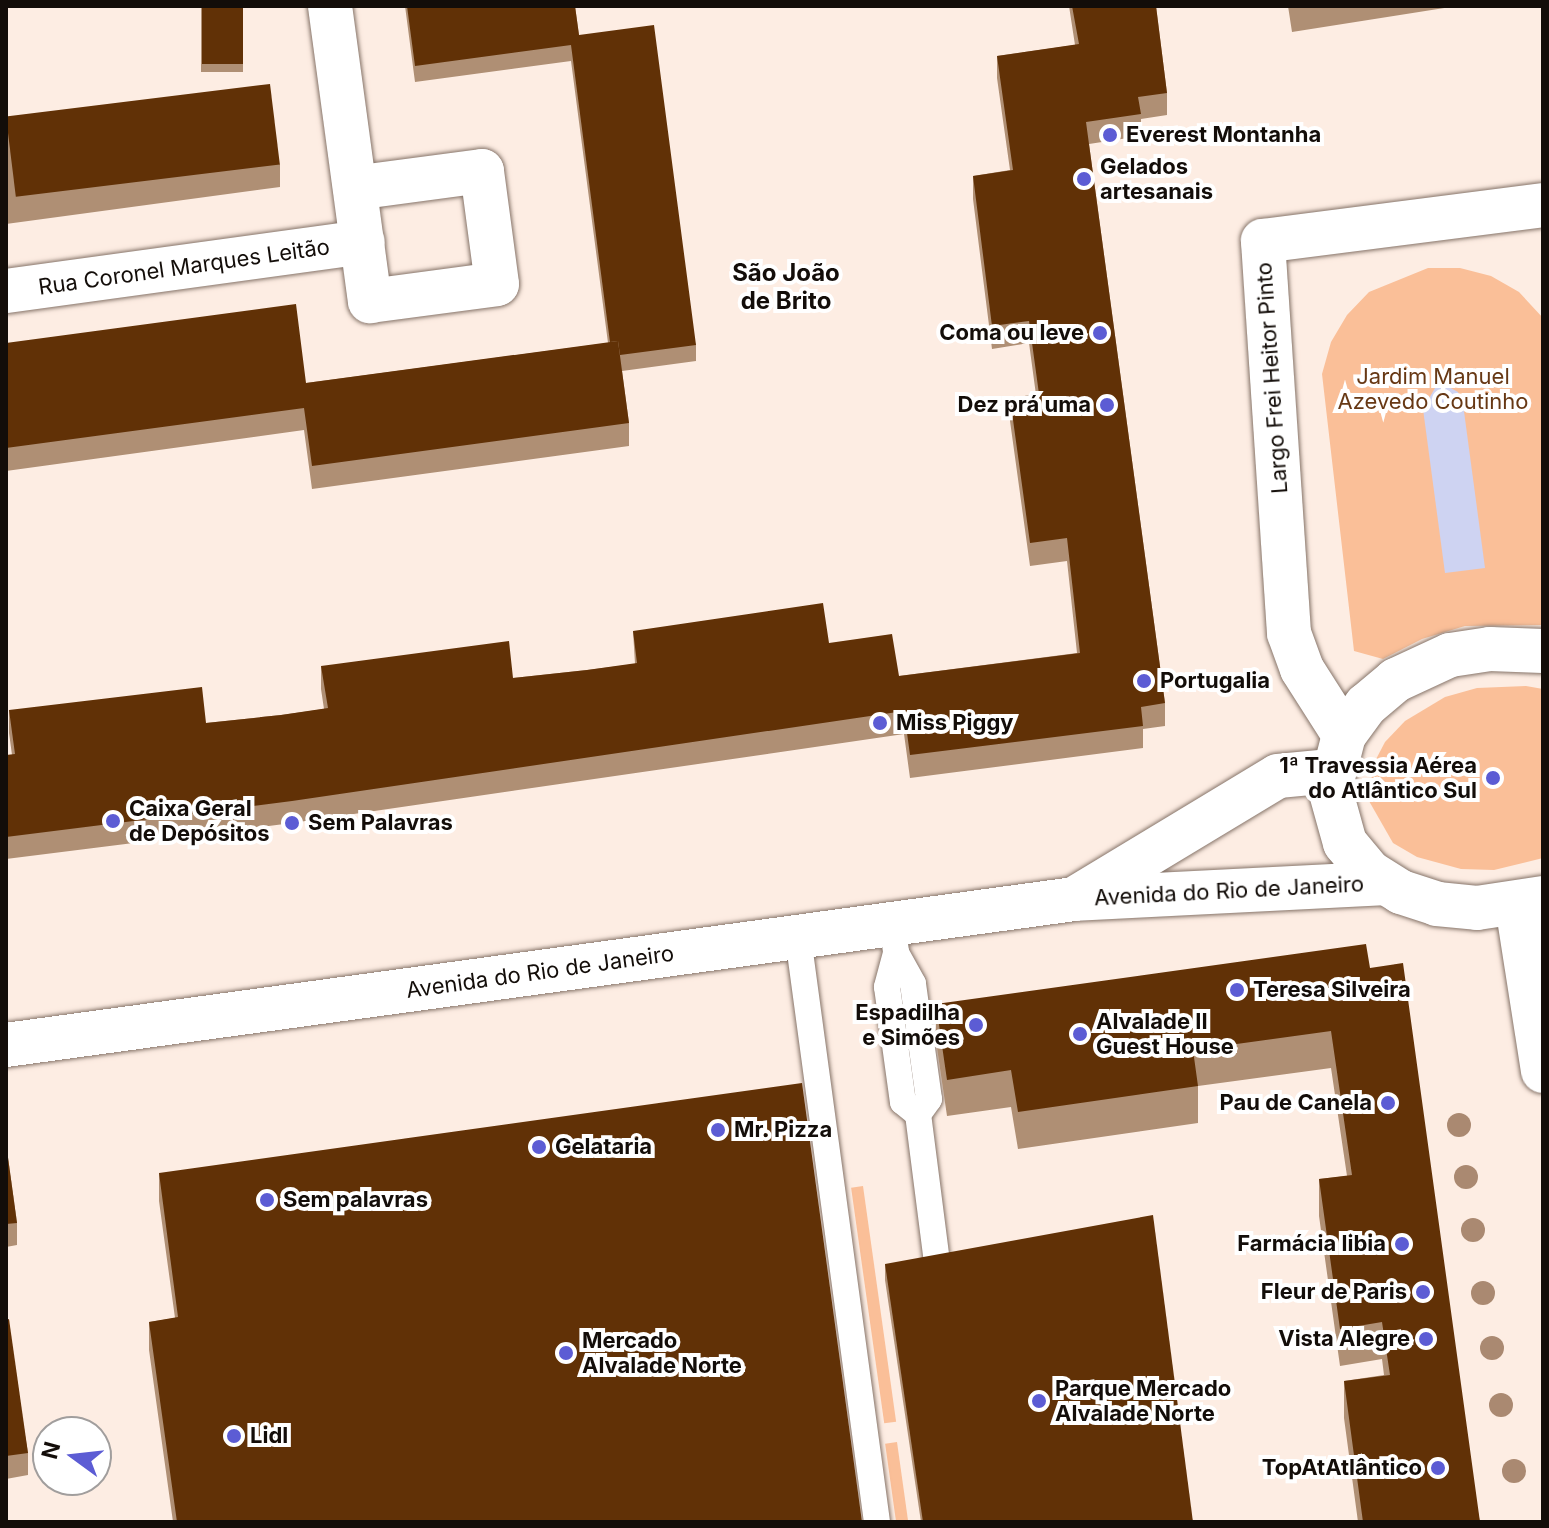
<!DOCTYPE html>
<meta charset="utf-8">
<style>
body{margin:0}
#map{position:relative;width:1549px;height:1528px;overflow:hidden;background:#fdede3;font-family:Inter,sans-serif}
div>[style]{position:absolute}
[style*='--x']{left:calc(var(--x)*1px);top:calc(var(--y)*1px);width:calc(var(--w)*1px);rotate:calc(var(--a)*1deg)}
.green>*{inset:0;background:#fabf98;transform-origin:0 0}
.water>*{inset:0;background:#ced3f2}
.roads{filter:drop-shadow(0 0 2px #867469) drop-shadow(0 0 2px #867469)}
.service>*{height:26px;margin:-13px;padding:0 13px;transform-origin:13px;border-radius:13px;background:#fff}
.minor>*{height:44px;margin:-22px;padding:0 22px;transform-origin:22px;border-radius:22px;background:#fff}
.tertiary>*{height:44px;margin:-22px;padding:0 22px;transform-origin:22px;border-radius:22px;background:#fff}
.trees>*{width:24px;height:24px;margin:-12px;border-radius:50%;background:#aa8971}
.wall>*{inset:0;background:#af8f74;transform-origin:0 0}
.building>*{inset:0;background:#613106;transform-origin:0 0}
.dots>*{width:22px;height:22px;translate:-50% -50%;box-sizing:border-box;border:4px solid #fff;border-radius:50%}
span{translate:-50% -50%;white-space:nowrap;text-align:center;line-height:1.15;-webkit-text-stroke:8px #fff;paint-order:stroke}
.poi-label{font-size:22px;color:#130d09;font-weight:700}
.left{translate:0 -50%;text-align:left}
.right{translate:-100% -50%;text-align:right}
.street-label{font-size:22px;color:#130d09}
.park-label{font-size:22px;color:#673814}
.neighbourhood-label{font-size:24px;color:#130d09;font-weight:700}
.frame{position:absolute;inset:0;border:8px solid #130d09;pointer-events:none}
.north{position:absolute;left:32px;top:1416px;width:80px;height:80px;box-sizing:border-box;background:#fff;border:2px solid #a19e9d;border-radius:50%;rotate:285deg;font-size:22px;font-weight:700;line-height:32px;text-align:center;color:#130d09}
.north::after{content:'';display:block;margin:auto;width:28px;height:36px;background:#5c5cd4;clip-path:polygon(50% 0,100% 100%,50% 72%,0 100%)}
</style>
<div id="map">
<div class="green">
<div style="clip-path:polygon(1428px 268px,1460px 268px,1491px 276px,1519px 292px,1543px 318px,1543px 625px,1465px 626px,1422px 639px,1383px 659px,1354px 651px,1322px 374px,1331px 342px,1347px 315px,1369px 292px)"></div>
<div style="clip-path:polygon(1526px 686px,1543px 689px,1543px 858px,1494px 870px,1461px 869px,1417px 857px,1393px 843px,1369px 801px,1373px 765px,1385px 742px,1405px 721px,1445px 697px,1477px 688px)"></div>
<div style="left:863px;top:1186px;width:238px;height:12px;rotate:82deg"></div>
<div style="left:897px;top:1442px;width:81px;height:12px;rotate:82deg"></div>
</div>
<div class="water">
<div style="clip-path:polygon(1447px 386px,1458px 392px,1463px 404px,1485px 568px,1445px 573px,1423px 409px,1435px 388px)"></div>
</div>
<div class="roads">
<div class="service">
<div style="--x:892;--y:923;--w:30;--a:82"></div>
<div style="--x:896;--y:953;--w:35;--a:61"></div>
<div style="--x:913;--y:984;--w:116;--a:82.1"></div>
<div style="--x:929;--y:1099;--w:19;--a:126"></div>
<div style="--x:918;--y:1114;--w:157;--a:82.7"></div>
<div style="--x:798;--y:937;--w:590;--a:82.31"></div>
<div style="--x:896;--y:953;--w:35;--a:105"></div>
<div style="--x:887;--y:987;--w:116;--a:82.1"></div>
<div style="--x:903;--y:1102;--w:19;--a:39"></div>
</div>
<div class="minor">
<div style="--x:330;--y:6;--w:298;--a:82.3"></div>
<div style="--x:370;--y:301;--w:128;--a:-7.6"></div>
<div style="--x:497;--y:284;--w:114;--a:-97.6"></div>
<div style="--x:482;--y:171;--w:128;--a:172.4"></div>
<div style="--x:6;--y:291;--w:360;--a:-7.8"></div>
</div>
<div class="tertiary">
<div style="--x:1543;--y:651;--w:53;--a:-177.8"></div>
<div style="--x:1490;--y:649;--w:40;--a:171.5"></div>
<div style="--x:1450;--y:655;--w:60;--a:155.2"></div>
<div style="--x:1396;--y:680;--w:39;--a:140"></div>
<div style="--x:1366;--y:705;--w:37;--a:126"></div>
<div style="--x:1344;--y:735;--w:56;--a:104.5"></div>
<div style="--x:1330;--y:789;--w:56;--a:74.5"></div>
<div style="--x:1345;--y:843;--w:38;--a:50"></div>
<div style="--x:1369;--y:872;--w:38;--a:32"></div>
<div style="--x:1401;--y:892;--w:38;--a:18"></div>
<div style="--x:1437;--y:904;--w:40;--a:5.7"></div>
<div style="--x:1477;--y:908;--w:67;--a:-8.6"></div>
<div style="--x:1344;--y:735;--w:78;--a:-122.5"></div>
<div style="--x:1302;--y:669;--w:38;--a:-110"></div>
<div style="--x:1289;--y:633;--w:393;--a:-93.8"></div>
<div style="--x:1263;--y:241;--w:282;--a:-7.3"></div>
<div style="--x:1079;--y:896;--w:232;--a:-31.1"></div>
<div style="--x:1278;--y:776;--w:53;--a:-5.4"></div>
<div style="--x:1517;--y:905;--w:168;--a:81.1"></div>
<div style="--x:6;--y:1045;--w:1078;--a:-7.78"></div>
<div style="--x:1074;--y:899;--w:311;--a:-2.9"></div>
</div>
</div>
<div class="trees">
<div style="left:1459px;top:1125px"></div>
<div style="left:1466px;top:1177px"></div>
<div style="left:1473px;top:1230px"></div>
<div style="left:1483px;top:1293px"></div>
<div style="left:1492px;top:1348px"></div>
<div style="left:1501px;top:1405px"></div>
<div style="left:1514px;top:1471px"></div>
</div>
<div class="wall">
<div style="left:201px;top:6px;width:42px;height:66px"></div>
<div style="clip-path:polygon(405px 6px,575px 6px,579px 35px,696px 345px,696px 361px,622px 371px,629px 423px,629px 446px,312px 489px,304px 430px,6px 471px,6px 343px,306px 383px,608px 343px,571px 61px,415px 82px)"></div>
<div style="clip-path:polygon(1069px 6px,1156px 6px,1167px 93px,1167px 115px,1141px 119px,1141px 136px,1089px 144px,1165px 703px,1165px 726px,1143px 729px,1143px 748px,910px 778px,904px 734px,292px 823px,6px 859px,6px 755px,12px 755px,9px 733px,9px 710px,206px 723px,281px 715px,324px 709px,321px 689px,321px 666px,513px 678px,587px 670px,635px 664px,633px 631px,829px 643px,899px 676px,1077px 653px,1067px 561px,1030px 566px,1010px 421px,1010px 398px,1036px 395px,1029px 343px,992px 349px,973px 199px,973px 176px,1010px 170px,997px 78px,997px 56px,1075px 45px)"></div>
<div style="clip-path:polygon(1288px 6px,1457px 6px,1292px 32px)"></div>
<div style="clip-path:polygon(6px 120px,280px 164px,280px 187px,6px 224px)"></div>
<div style="clip-path:polygon(1370px 968px,1480px 1522px,1358px 1522px,1344px 1418px,1344px 1381px,1384px 1375px,1382px 1359px,1340px 1366px,1319px 1216px,1319px 1179px,1347px 1176px,1331px 1068px,1198px 1086px,1198px 1123px,1018px 1149px,1011px 1107px,947px 1116px,936px 1041px,936px 1004px)"></div>
<div style="clip-path:polygon(6px 1143px,17px 1223px,17px 1245px,6px 1247px)"></div>
<div style="clip-path:polygon(159px 1173px,862px 1522px,173px 1522px,149px 1350px,149px 1322px,175px 1318px,159px 1201px)"></div>
<div style="clip-path:polygon(885px 1264px,1193px 1522px,921px 1522px,885px 1280px)"></div>
<div style="clip-path:polygon(6px 1320px,28px 1453px,28px 1475px,6px 1479px)"></div>
</div>
<div class="building">
<div style="left:202px;top:6px;width:41px;height:58px"></div>
<div style="clip-path:polygon(407px 6px,575px 6px,579px 35px,654px 25px,696px 345px,620px 355px,618px 341px,610px 342px,571px 45px,415px 66px)"></div>
<div style="clip-path:polygon(1072px 6px,1156px 6px,1167px 93px,1138px 97px,1141px 114px,1086px 122px,1165px 703px,1141px 707px,1143px 726px,910px 755px,904px 711px,292px 801px,6px 837px,6px 755px,15px 754px,9px 710px,202px 687px,206px 723px,281px 715px,328px 708px,321px 666px,509px 641px,513px 678px,587px 670px,637px 663px,633px 631px,823px 603px,829px 643px,892px 634px,899px 676px,1080px 653px,1067px 538px,1030px 543px,1010px 398px,1039px 394px,1029px 321px,992px 326px,973px 176px,1013px 170px,997px 56px,1079px 44px)"></div>
<div style="left:270px;top:84px;width:81px;height:266px;rotate:83deg"></div>
<div style="clip-path:polygon(296px 304px,306px 383px,618px 341px,629px 423px,312px 466px,304px 408px,6px 448px,6px 343px)"></div>
<div style="clip-path:polygon(1366px 944px,1370px 968px,1403px 963px,1480px 1522px,1363px 1522px,1344px 1381px,1390px 1375px,1382px 1322px,1340px 1329px,1319px 1179px,1352px 1175px,1331px 1031px,1193px 1050px,1198px 1086px,1018px 1112px,1011px 1070px,947px 1080px,936px 1004px)"></div>
<div style="clip-path:polygon(802px 1083px,862px 1522px,177px 1522px,149px 1322px,178px 1317px,159px 1173px)"></div>
<div style="clip-path:polygon(6px 1143px,17px 1223px,6px 1224px)"></div>
<div style="clip-path:polygon(1153px 1215px,1193px 1522px,923px 1522px,885px 1264px)"></div>
<div style="clip-path:polygon(9px 1319px,28px 1453px,6px 1456px,6px 1320px)"></div>
</div>
<div class="dots">
<div style="left:1110px;top:135px;background:#5c5cd4"></div>
<div style="left:1084px;top:179px;background:#5c5cd4"></div>
<div style="left:1100px;top:333px;background:#5c5cd4"></div>
<div style="left:1107px;top:405px;background:#5c5cd4"></div>
<div style="left:1144px;top:681px;background:#5c5cd4"></div>
<div style="left:880px;top:723px;background:#5c5cd4"></div>
<div style="left:1493px;top:778px;background:#5c5cd4"></div>
<div style="left:113px;top:821px;background:#5c5cd4"></div>
<div style="left:292px;top:823px;background:#5c5cd4"></div>
<div style="left:1237px;top:990px;background:#5c5cd4"></div>
<div style="left:976px;top:1025px;background:#5c5cd4"></div>
<div style="left:1080px;top:1034px;background:#5c5cd4"></div>
<div style="left:1388px;top:1103px;background:#5c5cd4"></div>
<div style="left:718px;top:1130px;background:#5c5cd4"></div>
<div style="left:539px;top:1147px;background:#5c5cd4"></div>
<div style="left:267px;top:1200px;background:#5c5cd4"></div>
<div style="left:1402px;top:1244px;background:#5c5cd4"></div>
<div style="left:1423px;top:1292px;background:#5c5cd4"></div>
<div style="left:1426px;top:1339px;background:#5c5cd4"></div>
<div style="left:566px;top:1353px;background:#5c5cd4"></div>
<div style="left:1039px;top:1401px;background:#5c5cd4"></div>
<div style="left:234px;top:1436px;background:#5c5cd4"></div>
<div style="left:1438px;top:1468px;background:#5c5cd4"></div>
</div>
<div class="poi-label">
<span class="left" style="left:1126px;top:135px">Everest Montanha</span>
<span class="left" style="left:1100px;top:179px">Gelados<br>artesanais</span>
<span class="right" style="left:1084px;top:333px">Coma ou leve</span>
<span class="right" style="left:1091px;top:405px">Dez prá uma</span>
<span class="left" style="left:1160px;top:681px">Portugalia</span>
<span class="left" style="left:896px;top:723px">Miss Piggy</span>
<span class="right" style="left:1477px;top:778px">1ª Travessia Aérea<br>do Atlântico Sul</span>
<span class="left" style="left:129px;top:821px">Caixa Geral<br>de Depósitos</span>
<span class="left" style="left:308px;top:823px">Sem Palavras</span>
<span class="left" style="left:1253px;top:990px">Teresa Silveira</span>
<span class="right" style="left:960px;top:1025px">Espadilha<br>e Simões</span>
<span class="left" style="left:1096px;top:1034px">Alvalade II<br>Guest House</span>
<span class="right" style="left:1372px;top:1103px">Pau de Canela</span>
<span class="left" style="left:734px;top:1130px">Mr. Pizza</span>
<span class="left" style="left:555px;top:1147px">Gelataria</span>
<span class="left" style="left:283px;top:1200px">Sem palavras</span>
<span class="right" style="left:1386px;top:1244px">Farmácia libia</span>
<span class="right" style="left:1407px;top:1292px">Fleur de Paris</span>
<span class="right" style="left:1410px;top:1339px">Vista Alegre</span>
<span class="left" style="left:582px;top:1353px">Mercado<br>Alvalade Norte</span>
<span class="left" style="left:1055px;top:1401px">Parque Mercado<br>Alvalade Norte</span>
<span class="left" style="left:250px;top:1436px">Lidl</span>
<span class="right" style="left:1422px;top:1468px">TopAtAtlântico</span>
</div>
<div class="street-label">
<span style="left:184px;top:267px;rotate:-8deg">Rua Coronel Marques Leitão</span>
<span style="left:1272px;top:378px;rotate:-94deg">Largo Frei Heitor Pinto</span>
<span style="left:1229px;top:891px;rotate:-3deg">Avenida do Rio de Janeiro</span>
<span style="left:540px;top:972px;rotate:-8deg">Avenida do Rio de Janeiro</span>
</div>
<div class="park-label">
<span style="left:1433px;top:389px">Jardim Manuel<br>Azevedo Coutinho</span>
</div>
<div class="neighbourhood-label">
<span style="left:786px;top:287px">São João<br>de Brito</span>
</div>
<div class="frame"></div>
<div class="north">N</div>
</div>
